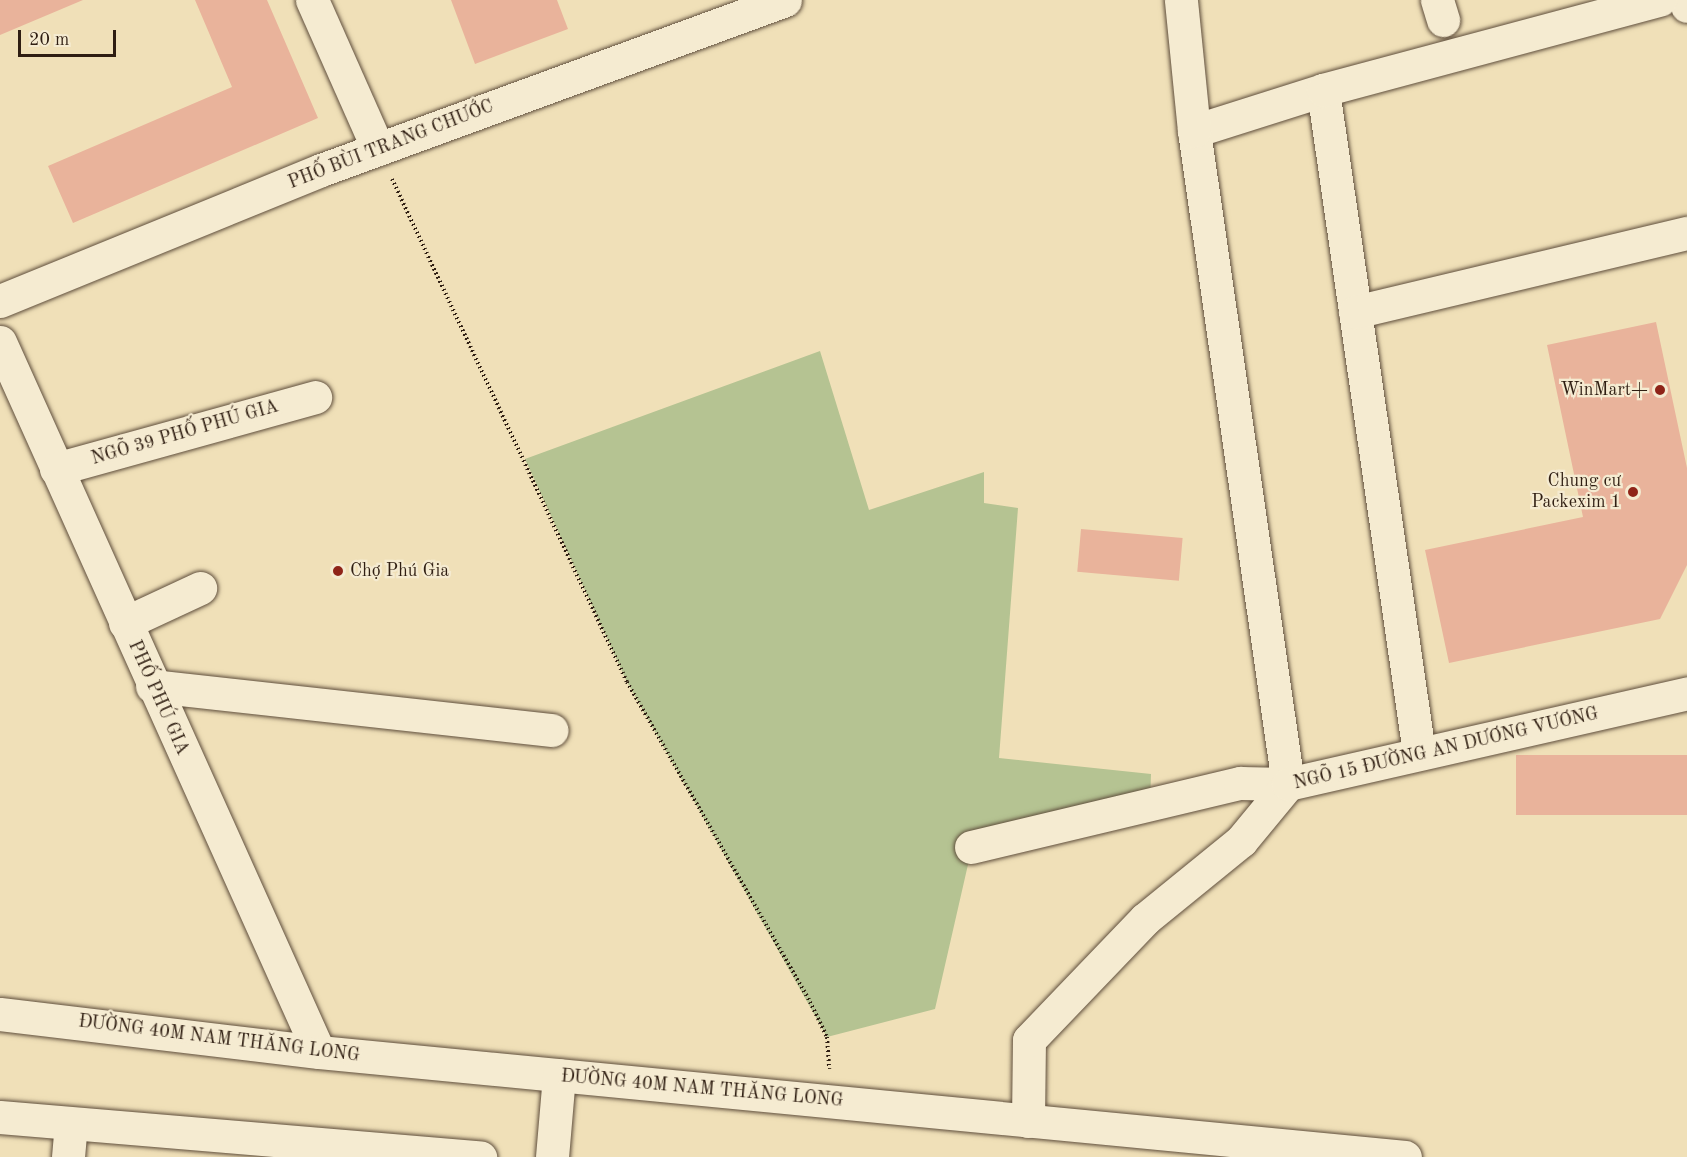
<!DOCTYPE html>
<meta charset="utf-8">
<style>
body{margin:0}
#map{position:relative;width:1687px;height:1157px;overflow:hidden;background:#f0e0b8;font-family:"Old Standard TT",serif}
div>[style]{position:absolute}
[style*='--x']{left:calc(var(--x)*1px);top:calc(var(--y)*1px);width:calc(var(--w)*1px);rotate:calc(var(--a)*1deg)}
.green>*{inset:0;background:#b5c392}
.building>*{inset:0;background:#e9b39b;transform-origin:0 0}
.path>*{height:4px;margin-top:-2px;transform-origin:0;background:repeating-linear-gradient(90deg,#2f1e12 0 1.5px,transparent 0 4.5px)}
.roads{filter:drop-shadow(0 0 2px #5f4e3c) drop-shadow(0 0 2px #5f4e3c)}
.minor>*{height:33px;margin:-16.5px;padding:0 16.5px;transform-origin:16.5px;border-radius:16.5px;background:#f5ebd1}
.dots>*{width:16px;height:16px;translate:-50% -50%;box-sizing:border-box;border:3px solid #f5ebd1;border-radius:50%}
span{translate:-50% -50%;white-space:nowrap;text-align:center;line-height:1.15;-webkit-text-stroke:4.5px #f5ebd1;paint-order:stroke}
.street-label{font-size:18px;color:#2f1e12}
.poi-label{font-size:18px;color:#2f1e12}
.right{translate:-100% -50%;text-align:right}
.left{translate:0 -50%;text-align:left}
.scale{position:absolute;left:18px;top:30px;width:98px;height:27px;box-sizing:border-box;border:3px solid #2f1e12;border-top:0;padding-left:8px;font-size:18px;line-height:21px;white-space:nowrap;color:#2f1e12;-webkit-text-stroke:4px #f5ebd1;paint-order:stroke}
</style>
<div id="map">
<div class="green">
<div style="clip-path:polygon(820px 351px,869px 510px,984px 472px,984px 503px,1018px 508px,999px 758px,1151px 774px,1150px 804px,972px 847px,935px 1009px,827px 1037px,627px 682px,525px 459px)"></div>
</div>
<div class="building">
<div style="clip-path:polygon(0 0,83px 0,0 35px)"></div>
<div style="clip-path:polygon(195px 0,267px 0,318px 118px,73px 223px,48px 166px,232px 87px)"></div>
<div style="clip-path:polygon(451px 0,557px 0,568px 29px,475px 64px)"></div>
<div style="clip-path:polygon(1656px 322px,1687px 468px,1687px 565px,1660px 619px,1449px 663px,1425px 550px,1583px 517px,1547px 345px)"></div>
<div style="left:1081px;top:529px;width:102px;height:43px;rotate:5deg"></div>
<div style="left:1687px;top:755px;width:60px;height:171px;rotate:90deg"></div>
</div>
<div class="path">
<div style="--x:392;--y:179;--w:555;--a:64.96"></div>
<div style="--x:627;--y:682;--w:369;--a:60.2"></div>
<div style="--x:810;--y:1002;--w:39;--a:64"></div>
<div style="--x:827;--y:1037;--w:32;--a:86"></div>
</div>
<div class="roads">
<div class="minor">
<div style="--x:312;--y:0;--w:163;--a:66.1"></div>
<div style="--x:1437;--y:0;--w:21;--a:73"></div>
<div style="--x:1686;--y:0;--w:6;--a:81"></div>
<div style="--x:1323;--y:90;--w:670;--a:81.76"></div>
<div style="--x:1194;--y:131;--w:135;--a:-17.6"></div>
<div style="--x:1323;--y:90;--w:349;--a:-15"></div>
<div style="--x:0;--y:301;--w:347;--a:-22.2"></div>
<div style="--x:321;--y:170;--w:494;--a:-20.1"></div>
<div style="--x:1355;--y:312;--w:341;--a:-13.4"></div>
<div style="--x:0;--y:342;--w:778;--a:65.81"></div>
<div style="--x:56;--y:469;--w:269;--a:-15.5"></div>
<div style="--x:125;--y:623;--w:83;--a:-25"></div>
<div style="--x:152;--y:686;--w:402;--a:6.3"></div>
<div style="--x:971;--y:847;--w:277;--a:-13.4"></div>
<div style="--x:1240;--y:783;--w:48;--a:1.2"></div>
<div style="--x:1288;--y:784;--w:660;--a:-98.19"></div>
<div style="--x:1194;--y:131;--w:132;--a:-95.7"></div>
<div style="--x:0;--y:1014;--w:321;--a:6.8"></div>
<div style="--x:319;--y:1052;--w:1091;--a:5.52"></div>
<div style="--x:0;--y:1117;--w:482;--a:4.8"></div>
<div style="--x:1028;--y:1121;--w:81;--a:-89.3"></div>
<div style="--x:1029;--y:1040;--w:168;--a:-46.2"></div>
<div style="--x:1145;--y:919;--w:124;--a:-39.1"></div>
<div style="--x:1241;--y:841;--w:74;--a:-50.5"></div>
<div style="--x:1288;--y:784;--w:409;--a:-12.8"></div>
<div style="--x:68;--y:1157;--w:33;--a:-85"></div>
<div style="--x:552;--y:1157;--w:82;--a:-85.1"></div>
</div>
</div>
<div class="dots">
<div style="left:1660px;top:390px;background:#8f2418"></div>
<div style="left:1633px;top:492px;background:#8f2418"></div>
<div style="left:338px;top:571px;background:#8f2418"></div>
</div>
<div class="street-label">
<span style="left:391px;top:145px;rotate:-21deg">PHỐ BÙI TRANG CHƯỚC</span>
<span style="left:185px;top:433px;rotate:-16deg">NGÕ 39 PHỐ PHÚ GIA</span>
<span style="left:158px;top:698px;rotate:66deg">PHỐ PHÚ GIA</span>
<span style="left:1446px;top:749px;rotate:-13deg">NGÕ 15 ĐƯỜNG AN DƯƠNG VƯƠNG</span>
<span style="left:219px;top:1039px;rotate:7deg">ĐƯỜNG 40M NAM THĂNG LONG</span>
<span style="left:702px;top:1089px;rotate:5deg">ĐƯỜNG 40M NAM THĂNG LONG</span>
</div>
<div class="poi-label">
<span class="right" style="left:1648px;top:390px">WinMart+</span>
<span class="right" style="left:1621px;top:492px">Chung cư<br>Packexim 1</span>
<span class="left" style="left:350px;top:571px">Chợ Phú Gia</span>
</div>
<div class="scale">20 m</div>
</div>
